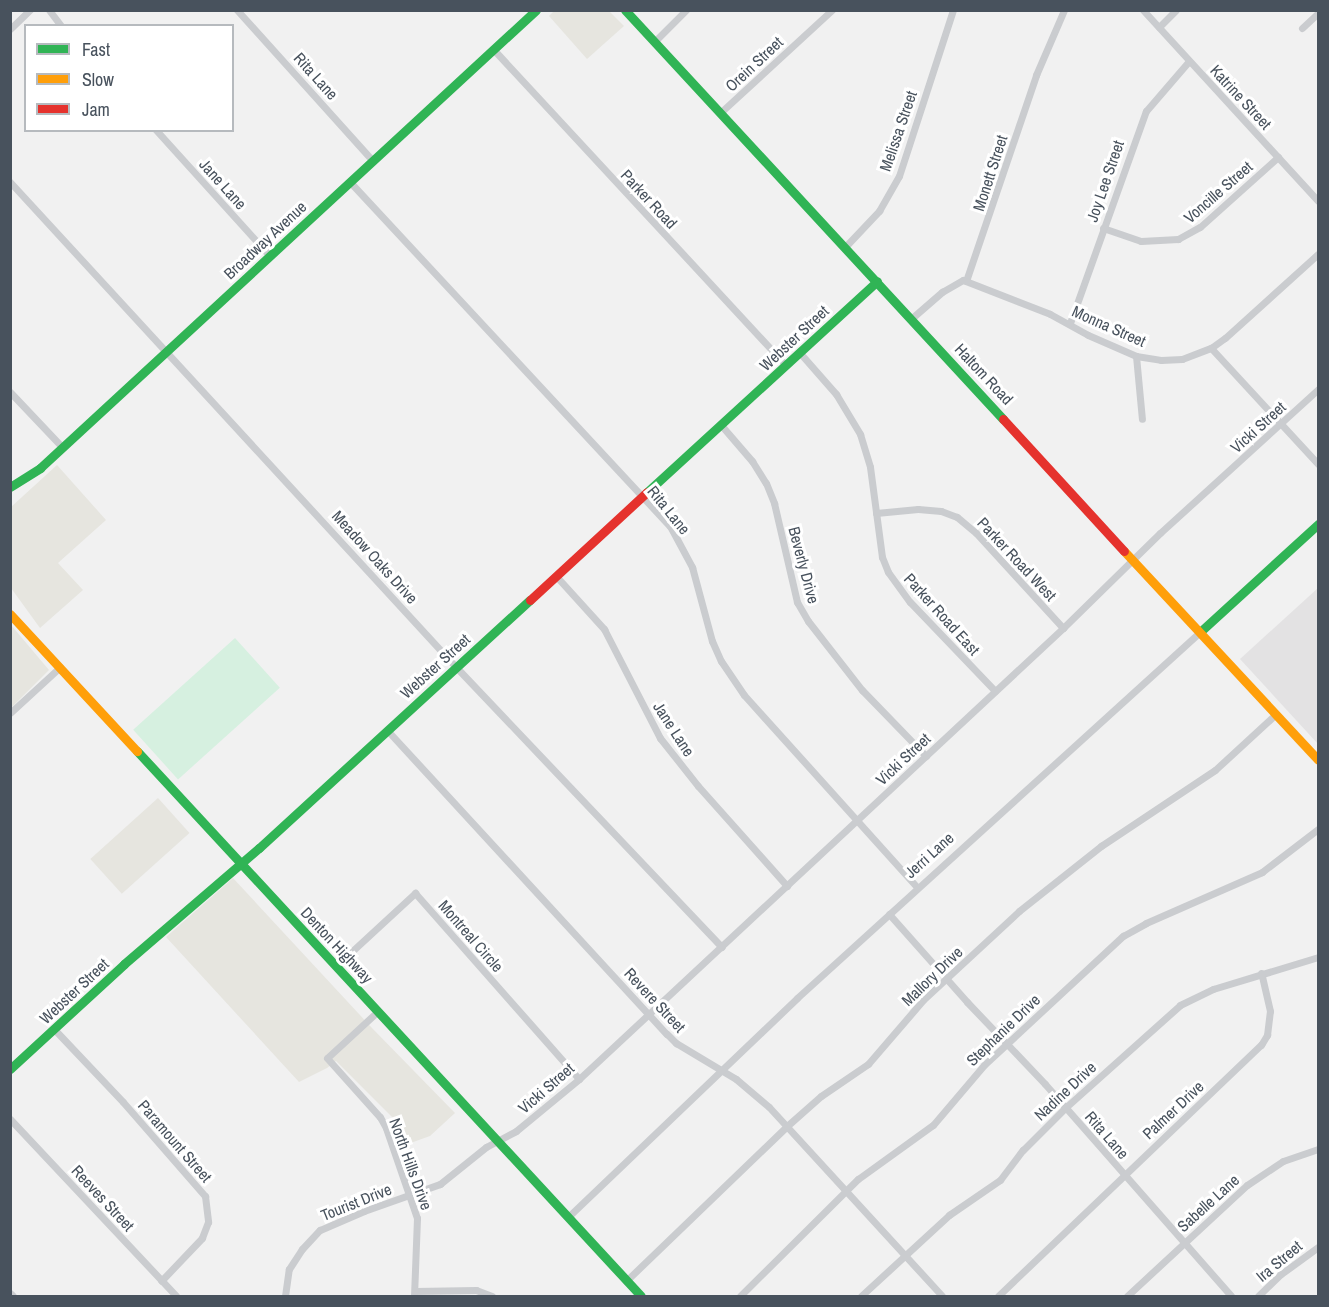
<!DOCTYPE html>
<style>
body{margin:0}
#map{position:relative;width:1329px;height:1307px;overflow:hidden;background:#f1f1f1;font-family:"Archivo Narrow",sans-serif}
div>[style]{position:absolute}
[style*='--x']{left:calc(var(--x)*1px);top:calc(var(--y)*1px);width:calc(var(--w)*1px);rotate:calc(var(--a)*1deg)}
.commercial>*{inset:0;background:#e6e5df;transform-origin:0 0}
.education>*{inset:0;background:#e3e2e3}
.green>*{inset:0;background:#d6f0e0;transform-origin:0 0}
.street>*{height:7px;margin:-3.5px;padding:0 3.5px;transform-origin:3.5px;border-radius:3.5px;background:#cacccf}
.fast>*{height:9px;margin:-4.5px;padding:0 4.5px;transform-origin:4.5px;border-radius:4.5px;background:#30b455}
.slow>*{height:9px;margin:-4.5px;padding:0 4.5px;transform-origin:4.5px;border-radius:4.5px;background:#ff9f0a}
.jam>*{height:9px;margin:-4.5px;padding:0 4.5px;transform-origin:4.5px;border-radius:4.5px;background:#e5322d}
span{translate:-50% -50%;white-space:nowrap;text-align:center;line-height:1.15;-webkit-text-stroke:6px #fff;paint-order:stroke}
.street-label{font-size:16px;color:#48525d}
.frame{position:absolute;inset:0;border:12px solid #48525d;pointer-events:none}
.legend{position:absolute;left:24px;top:24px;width:210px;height:108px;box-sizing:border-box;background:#fff;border:2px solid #b6babe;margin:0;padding:8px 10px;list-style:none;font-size:18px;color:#48525d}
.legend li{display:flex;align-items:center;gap:12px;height:30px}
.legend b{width:30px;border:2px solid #b6babe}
</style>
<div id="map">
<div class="commercial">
<div style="clip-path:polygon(555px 10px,609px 11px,624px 26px,587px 59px,549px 16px)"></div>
<div style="clip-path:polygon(57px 465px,106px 520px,58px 563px,83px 590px,40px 628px,11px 588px,11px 507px)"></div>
<div style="clip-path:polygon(11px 625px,49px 670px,11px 708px)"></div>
<div style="left:158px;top:798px;width:47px;height:91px;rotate:48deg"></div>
<div style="clip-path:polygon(233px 878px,372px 1028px,455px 1113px,430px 1136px,405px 1145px,393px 1118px,336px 1061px,327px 1068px,299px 1082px,166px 937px)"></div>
</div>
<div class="education">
<div style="clip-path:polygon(1318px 588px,1318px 744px,1240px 659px)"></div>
</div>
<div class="green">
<div style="left:235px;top:638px;width:67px;height:137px;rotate:48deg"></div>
</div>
<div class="street">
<div style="--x:49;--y:10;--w:20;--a:53"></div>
<div style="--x:237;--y:10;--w:203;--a:48"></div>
<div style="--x:1143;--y:10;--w:259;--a:47.5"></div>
<div style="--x:1159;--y:27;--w:24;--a:-45"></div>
<div style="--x:1302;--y:28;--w:22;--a:-43"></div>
<div style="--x:10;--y:29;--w:28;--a:-44"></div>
<div style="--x:655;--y:41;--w:44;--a:-45"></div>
<div style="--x:494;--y:50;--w:430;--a:47.2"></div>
<div style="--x:721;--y:112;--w:151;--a:-42.6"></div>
<div style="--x:156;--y:130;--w:170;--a:47.9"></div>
<div style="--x:10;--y:182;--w:659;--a:47.4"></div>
<div style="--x:456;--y:667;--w:386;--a:46.5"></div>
<div style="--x:350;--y:182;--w:470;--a:47.1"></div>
<div style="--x:670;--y:526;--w:47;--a:61.8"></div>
<div style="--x:692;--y:567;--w:77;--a:74.9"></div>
<div style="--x:712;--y:641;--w:22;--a:66"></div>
<div style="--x:721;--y:661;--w:41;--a:55.9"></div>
<div style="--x:744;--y:695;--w:258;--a:48"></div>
<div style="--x:1103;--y:228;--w:40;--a:18.9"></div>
<div style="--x:1141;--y:241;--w:37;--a:-3"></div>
<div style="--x:1178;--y:239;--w:25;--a:-29"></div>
<div style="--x:1200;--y:227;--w:105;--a:-41.9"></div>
<div style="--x:845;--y:247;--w:50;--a:-46.6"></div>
<div style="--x:879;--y:211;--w:40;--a:-60.3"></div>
<div style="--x:899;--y:176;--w:175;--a:-72"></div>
<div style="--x:966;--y:281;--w:218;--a:-71.2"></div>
<div style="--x:1036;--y:75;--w:71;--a:-66.7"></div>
<div style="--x:912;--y:318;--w:40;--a:-41"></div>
<div style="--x:942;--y:292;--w:24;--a:-30"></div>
<div style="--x:963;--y:280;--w:93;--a:21.3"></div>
<div style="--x:1050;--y:314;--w:43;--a:28.9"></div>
<div style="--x:1088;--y:335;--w:52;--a:23.6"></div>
<div style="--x:1136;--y:356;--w:25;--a:9"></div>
<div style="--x:1161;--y:360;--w:21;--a:-3"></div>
<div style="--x:1182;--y:359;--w:31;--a:-21"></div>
<div style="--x:1211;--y:348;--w:17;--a:-36"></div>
<div style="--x:1225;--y:338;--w:125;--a:-42.1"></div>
<div style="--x:1070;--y:323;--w:225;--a:-70.3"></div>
<div style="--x:1146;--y:111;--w:66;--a:-49.3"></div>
<div style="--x:1211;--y:348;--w:158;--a:47.3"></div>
<div style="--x:800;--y:353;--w:55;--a:48.7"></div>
<div style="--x:836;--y:394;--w:47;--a:59"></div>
<div style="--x:860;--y:434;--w:34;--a:73"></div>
<div style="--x:870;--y:467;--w:91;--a:82.4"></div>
<div style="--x:882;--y:557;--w:16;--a:68"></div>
<div style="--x:888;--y:572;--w:37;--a:54"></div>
<div style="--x:910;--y:602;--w:123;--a:46.3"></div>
<div style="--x:1136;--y:356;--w:63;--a:84.6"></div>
<div style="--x:10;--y:392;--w:76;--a:46.6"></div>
<div style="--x:721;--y:425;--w:48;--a:49.3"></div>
<div style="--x:752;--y:461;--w:26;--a:58"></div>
<div style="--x:766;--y:483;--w:22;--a:68"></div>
<div style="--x:774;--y:503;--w:102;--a:76.9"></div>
<div style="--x:797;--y:602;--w:22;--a:60"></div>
<div style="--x:808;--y:621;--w:88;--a:52"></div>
<div style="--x:862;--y:690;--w:92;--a:45.9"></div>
<div style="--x:876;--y:513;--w:42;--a:-5.4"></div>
<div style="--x:918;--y:509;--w:23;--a:5"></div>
<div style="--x:941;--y:511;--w:17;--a:21"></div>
<div style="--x:957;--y:517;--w:25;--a:40"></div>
<div style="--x:976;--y:533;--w:129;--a:47.5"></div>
<div style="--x:556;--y:576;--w:72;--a:47.8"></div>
<div style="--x:604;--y:629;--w:123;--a:62.8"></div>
<div style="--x:660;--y:738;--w:61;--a:51.6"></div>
<div style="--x:698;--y:786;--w:134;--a:48.3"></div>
<div style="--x:10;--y:713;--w:68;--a:-42.6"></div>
<div style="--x:387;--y:730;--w:413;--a:47.4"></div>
<div style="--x:667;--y:1034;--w:13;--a:45"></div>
<div style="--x:676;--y:1043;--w:70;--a:31"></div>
<div style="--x:736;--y:1079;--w:43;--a:40.3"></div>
<div style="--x:769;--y:1107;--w:256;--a:47.5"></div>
<div style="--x:889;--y:914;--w:118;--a:48.4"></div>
<div style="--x:967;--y:1002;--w:113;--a:46.4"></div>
<div style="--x:1045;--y:1084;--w:282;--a:48.7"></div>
<div style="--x:336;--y:966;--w:108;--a:-42.7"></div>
<div style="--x:415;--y:893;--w:248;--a:48.6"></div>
<div style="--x:378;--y:1011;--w:69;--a:137.3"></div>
<div style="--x:327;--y:1058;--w:79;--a:48.1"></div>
<div style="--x:380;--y:1117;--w:13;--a:61"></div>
<div style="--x:386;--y:1128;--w:95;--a:71"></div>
<div style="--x:417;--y:1218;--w:78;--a:92.2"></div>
<div style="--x:54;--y:1029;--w:100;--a:46.6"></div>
<div style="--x:123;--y:1102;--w:125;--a:48.9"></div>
<div style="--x:205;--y:1196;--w:26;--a:83"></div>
<div style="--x:208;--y:1222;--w:17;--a:111"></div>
<div style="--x:202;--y:1238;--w:59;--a:133.6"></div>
<div style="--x:10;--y:1119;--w:243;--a:46.8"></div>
<div style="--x:568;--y:1217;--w:317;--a:-43.7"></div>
<div style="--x:797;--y:998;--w:546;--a:-42.25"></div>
<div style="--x:626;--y:1281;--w:223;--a:-43.9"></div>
<div style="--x:787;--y:1126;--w:45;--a:-41.4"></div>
<div style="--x:821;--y:1096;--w:57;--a:-34.2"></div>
<div style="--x:868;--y:1064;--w:84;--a:-49.3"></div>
<div style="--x:923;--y:1000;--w:131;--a:-42.8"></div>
<div style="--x:1019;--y:911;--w:105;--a:-38.4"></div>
<div style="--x:1101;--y:846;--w:137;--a:-33.7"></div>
<div style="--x:1215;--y:770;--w:83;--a:-42.6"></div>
<div style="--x:415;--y:1291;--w:61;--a:-0.9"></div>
<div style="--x:476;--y:1290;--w:17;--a:21"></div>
<div style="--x:10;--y:1293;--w:4;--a:45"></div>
<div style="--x:285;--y:1296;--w:27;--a:-82"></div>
<div style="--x:289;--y:1269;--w:24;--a:-57"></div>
<div style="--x:302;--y:1249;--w:26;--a:-47"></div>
<div style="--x:320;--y:1230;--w:48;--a:-23.4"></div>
<div style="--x:364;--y:1211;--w:81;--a:-19.6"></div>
<div style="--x:440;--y:1184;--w:59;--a:-38.8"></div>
<div style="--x:486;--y:1147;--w:34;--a:-28"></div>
<div style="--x:516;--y:1131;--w:82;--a:-39.5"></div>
<div style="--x:579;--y:1079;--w:662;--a:-42.98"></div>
<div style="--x:1063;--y:628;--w:136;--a:-44.4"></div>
<div style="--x:1160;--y:533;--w:214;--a:-42.3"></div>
<div style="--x:740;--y:1296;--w:166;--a:-44.8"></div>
<div style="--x:858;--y:1179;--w:92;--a:-35.8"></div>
<div style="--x:933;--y:1125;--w:79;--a:-49.6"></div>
<div style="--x:984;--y:1065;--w:190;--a:-42.9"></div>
<div style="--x:1123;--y:936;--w:26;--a:-29"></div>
<div style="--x:1146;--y:923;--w:127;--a:-23.7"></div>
<div style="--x:1262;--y:872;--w:71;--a:-37.5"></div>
<div style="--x:861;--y:1296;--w:120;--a:-42.6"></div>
<div style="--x:949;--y:1215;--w:62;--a:-34.5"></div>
<div style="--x:1000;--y:1180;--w:38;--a:-53"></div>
<div style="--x:1023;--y:1150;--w:59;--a:-45"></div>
<div style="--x:1065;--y:1108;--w:154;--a:-41.8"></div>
<div style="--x:1180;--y:1005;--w:37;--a:-26"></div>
<div style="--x:1213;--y:989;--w:110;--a:-16.9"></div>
<div style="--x:998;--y:1296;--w:364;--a:-43.7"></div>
<div style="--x:1261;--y:1045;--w:12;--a:-59"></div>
<div style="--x:1267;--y:1035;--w:24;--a:-83"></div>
<div style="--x:1270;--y:1011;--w:39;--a:-103"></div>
<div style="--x:1127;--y:1296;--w:163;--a:-42.8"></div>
<div style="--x:1247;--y:1185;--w:43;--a:-33.7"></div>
<div style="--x:1283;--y:1161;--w:37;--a:-19"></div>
<div style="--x:1258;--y:1296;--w:32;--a:-44"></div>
<div style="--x:1281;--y:1274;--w:46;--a:-36.1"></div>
</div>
<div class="fast">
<div style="--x:625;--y:10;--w:557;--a:47.26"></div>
<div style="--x:10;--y:487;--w:36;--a:-32"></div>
<div style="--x:40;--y:468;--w:675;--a:-42.72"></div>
<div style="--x:647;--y:492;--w:312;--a:-42.5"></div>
<div style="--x:1201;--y:631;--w:159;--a:-42.4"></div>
<div style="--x:137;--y:751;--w:742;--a:47.24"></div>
<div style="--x:10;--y:1069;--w:155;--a:-42.6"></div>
<div style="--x:124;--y:964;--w:178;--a:-40.7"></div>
<div style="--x:259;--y:848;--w:367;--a:-42.5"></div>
</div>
<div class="slow">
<div style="--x:1124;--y:551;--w:285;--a:47.1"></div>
<div style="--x:10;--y:614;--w:187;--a:47.2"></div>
</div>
<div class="jam">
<div style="--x:1003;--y:419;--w:179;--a:47.5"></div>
<div style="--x:530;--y:600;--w:159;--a:-42.7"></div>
</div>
<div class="street-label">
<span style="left:754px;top:64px;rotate:-43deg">Orein Street</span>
<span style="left:316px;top:76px;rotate:48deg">Rita Lane</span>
<span style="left:1241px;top:97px;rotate:47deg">Katrine Street</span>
<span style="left:898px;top:131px;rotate:-71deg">Melissa Street</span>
<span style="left:990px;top:173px;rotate:-72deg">Monett Street</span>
<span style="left:1105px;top:181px;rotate:-71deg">Joy Lee Street</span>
<span style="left:223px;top:184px;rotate:48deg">Jane Lane</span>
<span style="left:1218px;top:192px;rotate:-41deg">Voncille Street</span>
<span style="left:649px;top:199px;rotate:47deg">Parker Road</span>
<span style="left:265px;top:240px;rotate:-43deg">Broadway Avenue</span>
<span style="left:1109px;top:326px;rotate:24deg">Monna Street</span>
<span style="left:794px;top:338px;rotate:-43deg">Webster Street</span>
<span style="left:984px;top:374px;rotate:47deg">Haltom Road</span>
<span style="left:1258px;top:427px;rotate:-42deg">Vicki Street</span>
<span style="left:669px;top:510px;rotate:51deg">Rita Lane</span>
<span style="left:375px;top:557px;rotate:48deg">Meadow Oaks Drive</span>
<span style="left:1017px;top:559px;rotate:47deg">Parker Road West</span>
<span style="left:804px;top:565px;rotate:75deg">Beverly Drive</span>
<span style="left:942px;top:614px;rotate:48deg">Parker Road East</span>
<span style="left:435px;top:666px;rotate:-42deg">Webster Street</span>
<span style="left:674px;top:729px;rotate:57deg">Jane Lane</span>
<span style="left:903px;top:759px;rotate:-43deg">Vicki Street</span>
<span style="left:929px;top:855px;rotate:-42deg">Jerri Lane</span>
<span style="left:471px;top:936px;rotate:49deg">Montreal Circle</span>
<span style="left:337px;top:945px;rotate:47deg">Denton Highway</span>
<span style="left:932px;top:976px;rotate:-44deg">Mallory Drive</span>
<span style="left:74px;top:991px;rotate:-43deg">Webster Street</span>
<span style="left:655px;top:1000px;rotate:47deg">Revere Street</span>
<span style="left:1003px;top:1030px;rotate:-44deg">Stephanie Drive</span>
<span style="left:546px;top:1088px;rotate:-41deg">Vicki Street</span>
<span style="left:1065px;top:1091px;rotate:-43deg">Nadine Drive</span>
<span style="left:1173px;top:1110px;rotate:-43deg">Palmer Drive</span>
<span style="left:1107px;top:1135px;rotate:49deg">Rita Lane</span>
<span style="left:175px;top:1141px;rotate:49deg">Paramount Street</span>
<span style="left:411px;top:1164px;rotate:70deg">North Hills Drive</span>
<span style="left:103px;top:1198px;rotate:47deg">Reeves Street</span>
<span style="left:356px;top:1202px;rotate:-22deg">Tourist Drive</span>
<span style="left:1208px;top:1203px;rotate:-42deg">Sabelle Lane</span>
<span style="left:1279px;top:1261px;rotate:-40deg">Ira Street</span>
</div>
<div class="frame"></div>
<ul class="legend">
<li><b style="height:8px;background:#30b455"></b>Fast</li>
<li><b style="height:8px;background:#ff9f0a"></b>Slow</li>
<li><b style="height:8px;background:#e5322d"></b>Jam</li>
</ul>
</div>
